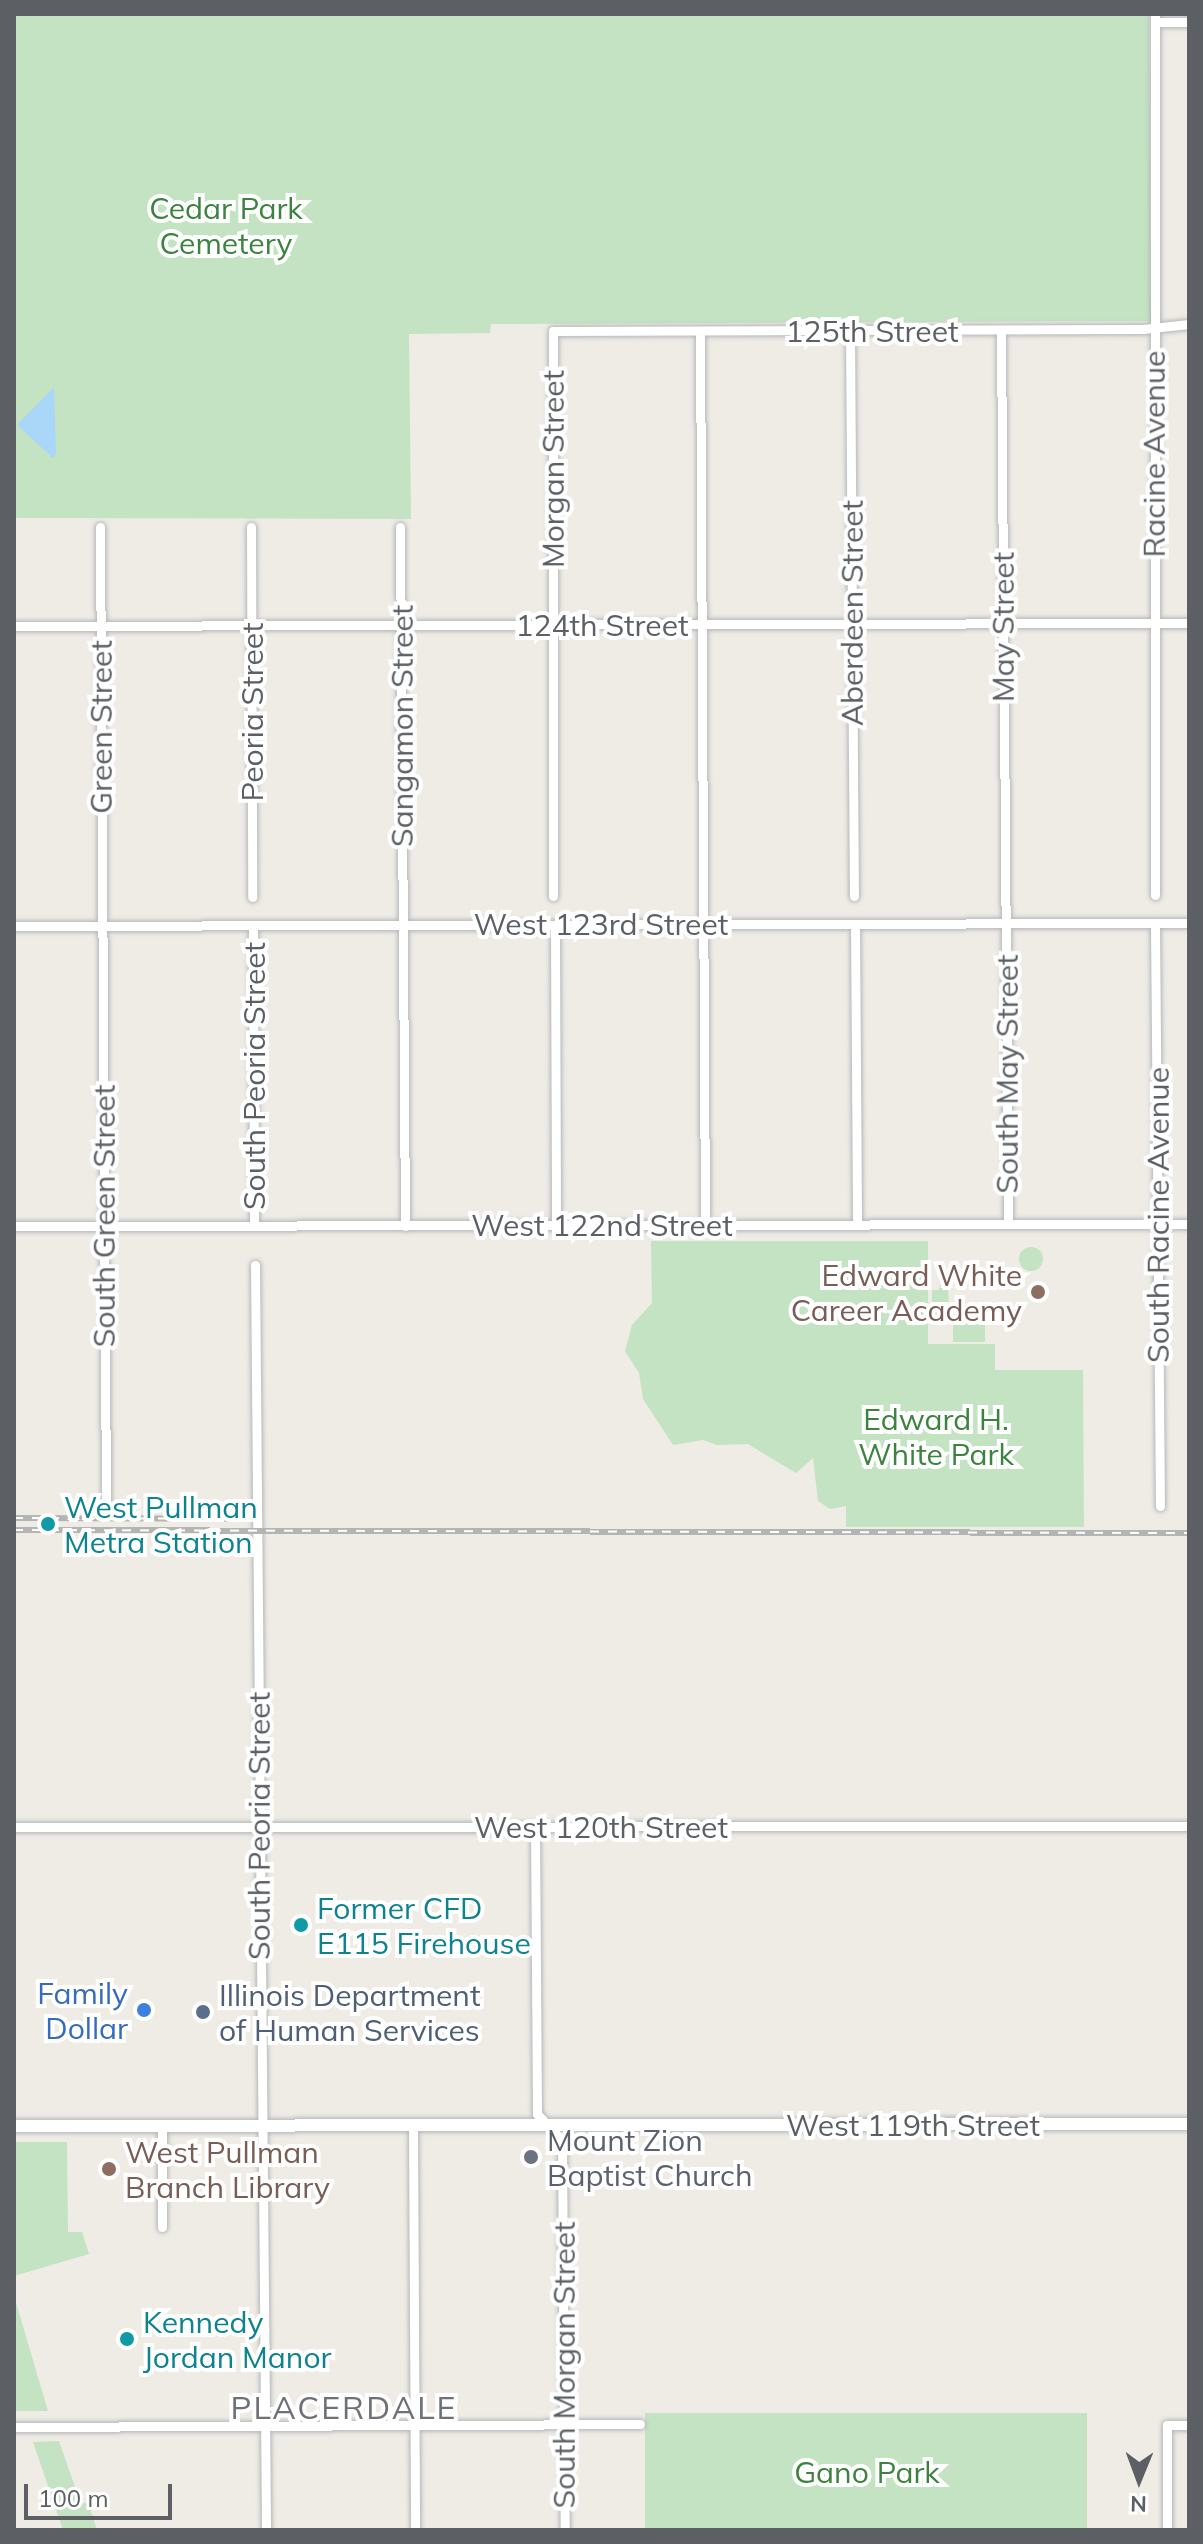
<!DOCTYPE html>
<style>
body{margin:0}
#map{position:relative;width:1203px;height:2544px;overflow:hidden;background:#eeece5;font-family:Mulish,sans-serif}
div>[style]{position:absolute}
[style*='--x']{left:calc(var(--x)*1px);top:calc(var(--y)*1px);width:calc(var(--w)*1px);rotate:calc(var(--a)*1deg)}
.green>*{inset:0;background:#c3e3c3;transform-origin:0 0}
.round{border-radius:50%}
.water>*{inset:0;background:#aad6f8}
.roads{filter:drop-shadow(0 0 2px #b5b7ba) drop-shadow(0 0 2px #b5b7ba)}
.street>*{height:9px;margin:-4.5px;padding:0 4.5px;transform-origin:4.5px;border-radius:4.5px;background:#fff}
.secondary>*{height:12px;margin:-6px;padding:0 6px;transform-origin:6px;border-radius:6px;background:#fff}
.rail>*{height:6px;margin-top:-3px;transform-origin:0;background:repeating-linear-gradient(90deg,#fff 0 9px,#b3b4b4 0 18px);box-sizing:border-box;border-block:2px solid #b3b4b4}
.dots>*{width:22px;height:22px;translate:-50% -50%;box-sizing:border-box;border:4px solid #fff;border-radius:50%}
span{translate:-50% -50%;white-space:nowrap;text-align:center;line-height:1.15;-webkit-text-stroke:8px #fff;paint-order:stroke}
.park-label{font-size:30px;color:#3c833f}
.street-label{font-size:30px;color:#5c6064}
.education-label{font-size:30px;color:#785e54}
.right{translate:-100% -50%;text-align:right}
.left{translate:0 -50%;text-align:left}
.culture-label{font-size:30px;color:#0d838f}
.shop-label{font-size:30px;color:#366cbe}
.service-label{font-size:30px;color:#4e5e75}
.worship-label{font-size:30px;color:#5b616d}
.neighbourhood-label{font-size:32px;color:#6e7276;letter-spacing:2px}
.frame{position:absolute;inset:0;border:16px solid #5c6064;pointer-events:none}
.north{position:absolute;left:1099px;top:2440px;width:80px;height:80px;-webkit-text-stroke:6px #fff;paint-order:stroke;rotate:181deg;font-size:22px;font-weight:700;line-height:32px;text-align:center;color:#5c6064}
.north::after{content:'';display:block;margin:auto;width:28px;height:36px;background:#5c6064;clip-path:polygon(50% 0,100% 100%,50% 72%,0 100%)}
.scale{position:absolute;left:24px;top:2484px;width:148px;height:36px;box-sizing:border-box;border:4px solid #5c6064;border-top:0;padding-left:10px;font-size:24px;line-height:28px;white-space:nowrap;color:#5c6064;-webkit-text-stroke:6px #fff;paint-order:stroke}
</style>
<div id="map">
<div class="green">
<div style="clip-path:polygon(14px 14px,1149px 14px,1151px 321px,491px 324px,490px 333px,409px 334px,411px 519px,14px 518px)"></div>
<div style="clip-path:polygon(651px 1241px,928px 1241px,928px 1344px,995px 1344px,995px 1370px,1083px 1370px,1084px 1527px,846px 1527px,846px 1506px,830px 1509px,818px 1501px,813px 1458px,796px 1473px,748px 1444px,717px 1445px,703px 1440px,673px 1445px,643px 1399px,639px 1373px,625px 1351px,632px 1325px,652px 1303px)"></div>
<div class="round" style="left:1019px;top:1247px;width:24px;height:24px"></div>
<div style="clip-path:polygon(940px 1285px,948px 1285px,949px 1319px,932px 1319px,932px 1290px,939px 1290px)"></div>
<div style="left:953px;top:1324px;width:32px;height:18px"></div>
<div style="clip-path:polygon(14px 2142px,67px 2142px,68px 2232px,82px 2232px,89px 2254px,14px 2276px)"></div>
<div style="clip-path:polygon(14px 2296px,48px 2411px,14px 2411px)"></div>
<div style="left:645px;top:2413px;width:442px;height:117px"></div>
<div style="clip-path:polygon(59px 2441px,81px 2504px,88px 2502px,97px 2530px,63px 2530px,33px 2442px)"></div>
</div>
<div class="water">
<div style="clip-path:polygon(54px 387px,56px 455px,53px 458px,17px 425px)"></div>
</div>
<div class="roads">
<div class="street">
<div style="--x:1156;--y:22;--w:33;--a:0"></div>
<div style="--x:850;--y:330;--w:566;--a:89.6"></div>
<div style="--x:700;--y:331;--w:894;--a:89.68"></div>
<div style="--x:1001;--y:331;--w:893;--a:89.55"></div>
<div style="--x:100;--y:527;--w:979;--a:89.65"></div>
<div style="--x:251;--y:527;--w:370;--a:89.8"></div>
<div style="--x:400;--y:527;--w:699;--a:89.59"></div>
<div style="--x:14;--y:626;--w:1175;--a:-0.15"></div>
<div style="--x:1155;--y:895;--w:881;--a:-90"></div>
<div style="--x:553;--y:896;--w:565;--a:-90"></div>
<div style="--x:553;--y:331;--w:590;--a:-0.19"></div>
<div style="--x:1143;--y:329;--w:46;--a:-6.2"></div>
<div style="--x:1155;--y:923;--w:583;--a:89.51"></div>
<div style="--x:855;--y:924;--w:301;--a:89.6"></div>
<div style="--x:555;--y:925;--w:300;--a:89.8"></div>
<div style="--x:14;--y:926;--w:1175;--a:-0.15"></div>
<div style="--x:253;--y:926;--w:300;--a:89.8"></div>
<div style="--x:14;--y:1226;--w:1175;--a:-0.1"></div>
<div style="--x:255;--y:1265;--w:1265;--a:89.5"></div>
<div style="--x:14;--y:1827;--w:1175;--a:-0.05"></div>
<div style="--x:535;--y:1827;--w:287;--a:89.6"></div>
<div style="--x:537;--y:2114;--w:36;--a:46"></div>
<div style="--x:562;--y:2140;--w:390;--a:89.6"></div>
<div style="--x:413;--y:2125;--w:405;--a:89.7"></div>
<div style="--x:162;--y:2227;--w:101;--a:-90"></div>
<div style="--x:14;--y:2427;--w:626;--a:-0.27"></div>
<div style="--x:1167;--y:2530;--w:105;--a:-90"></div>
<div style="--x:1167;--y:2425;--w:22;--a:0"></div>
</div>
<div class="secondary">
<div style="--x:14;--y:2126;--w:1175;--a:-0.1"></div>
</div>
</div>
<div class="rail">
<div style="--x:14;--y:1518;--w:234;--a:0.2"></div>
<div style="--x:14;--y:1530;--w:1175;--a:0.15"></div>
</div>
<div class="dots">
<div style="left:1038px;top:1292px;background:#8d6e63"></div>
<div style="left:48px;top:1524px;background:#0f9aa8"></div>
<div style="left:301px;top:1925px;background:#0f9aa8"></div>
<div style="left:144px;top:2010px;background:#3f7fe0"></div>
<div style="left:203px;top:2012px;background:#5c6f8a"></div>
<div style="left:531px;top:2157px;background:#6b7280"></div>
<div style="left:109px;top:2169px;background:#8d6e63"></div>
<div style="left:127px;top:2339px;background:#0f9aa8"></div>
</div>
<div class="park-label">
<span style="left:226px;top:225px">Cedar Park<br>Cemetery</span>
<span style="left:936px;top:1436px">Edward H.<br>White Park</span>
<span style="left:867px;top:2472px">Gano Park</span>
</div>
<div class="street-label">
<span style="left:872px;top:331px">125th Street</span>
<span style="left:1154px;top:454px;rotate:-90deg">Racine Avenue</span>
<span style="left:553px;top:469px;rotate:-90deg">Morgan Street</span>
<span style="left:852px;top:613px;rotate:-90deg">Aberdeen Street</span>
<span style="left:602px;top:625px">124th Street</span>
<span style="left:1003px;top:627px;rotate:-90deg">May Street</span>
<span style="left:252px;top:712px;rotate:-90deg">Peoria Street</span>
<span style="left:402px;top:726px;rotate:-90deg">Sangamon Street</span>
<span style="left:101px;top:727px;rotate:-90deg">Green Street</span>
<span style="left:601px;top:924px">West 123rd Street</span>
<span style="left:1007px;top:1074px;rotate:-90deg">South May Street</span>
<span style="left:254px;top:1076px;rotate:-90deg">South Peoria Street</span>
<span style="left:1158px;top:1215px;rotate:-90deg">South Racine Avenue</span>
<span style="left:104px;top:1216px;rotate:-90deg">South Green Street</span>
<span style="left:602px;top:1225px">West 122nd Street</span>
<span style="left:259px;top:1826px;rotate:-90deg">South Peoria Street</span>
<span style="left:601px;top:1827px">West 120th Street</span>
<span style="left:913px;top:2125px">West 119th Street</span>
<span style="left:564px;top:2365px;rotate:-90deg">South Morgan Street</span>
</div>
<div class="education-label">
<span class="right" style="left:1022px;top:1292px">Edward White<br>Career Academy</span>
<span class="left" style="left:125px;top:2169px">West Pullman<br>Branch Library</span>
</div>
<div class="culture-label">
<span class="left" style="left:64px;top:1524px">West Pullman<br>Metra Station</span>
<span class="left" style="left:317px;top:1925px">Former CFD<br>E115 Firehouse</span>
<span class="left" style="left:143px;top:2339px">Kennedy<br>Jordan Manor</span>
</div>
<div class="shop-label">
<span class="right" style="left:128px;top:2010px">Family<br>Dollar</span>
</div>
<div class="service-label">
<span class="left" style="left:219px;top:2012px">Illinois Department<br>of Human Services</span>
</div>
<div class="worship-label">
<span class="left" style="left:547px;top:2157px">Mount Zion<br>Baptist Church</span>
</div>
<div class="neighbourhood-label">
<span style="left:344px;top:2407px">PLACERDALE</span>
</div>
<div class="frame"></div>
<div class="north">N</div>
<div class="scale">100 m</div>
</div>
